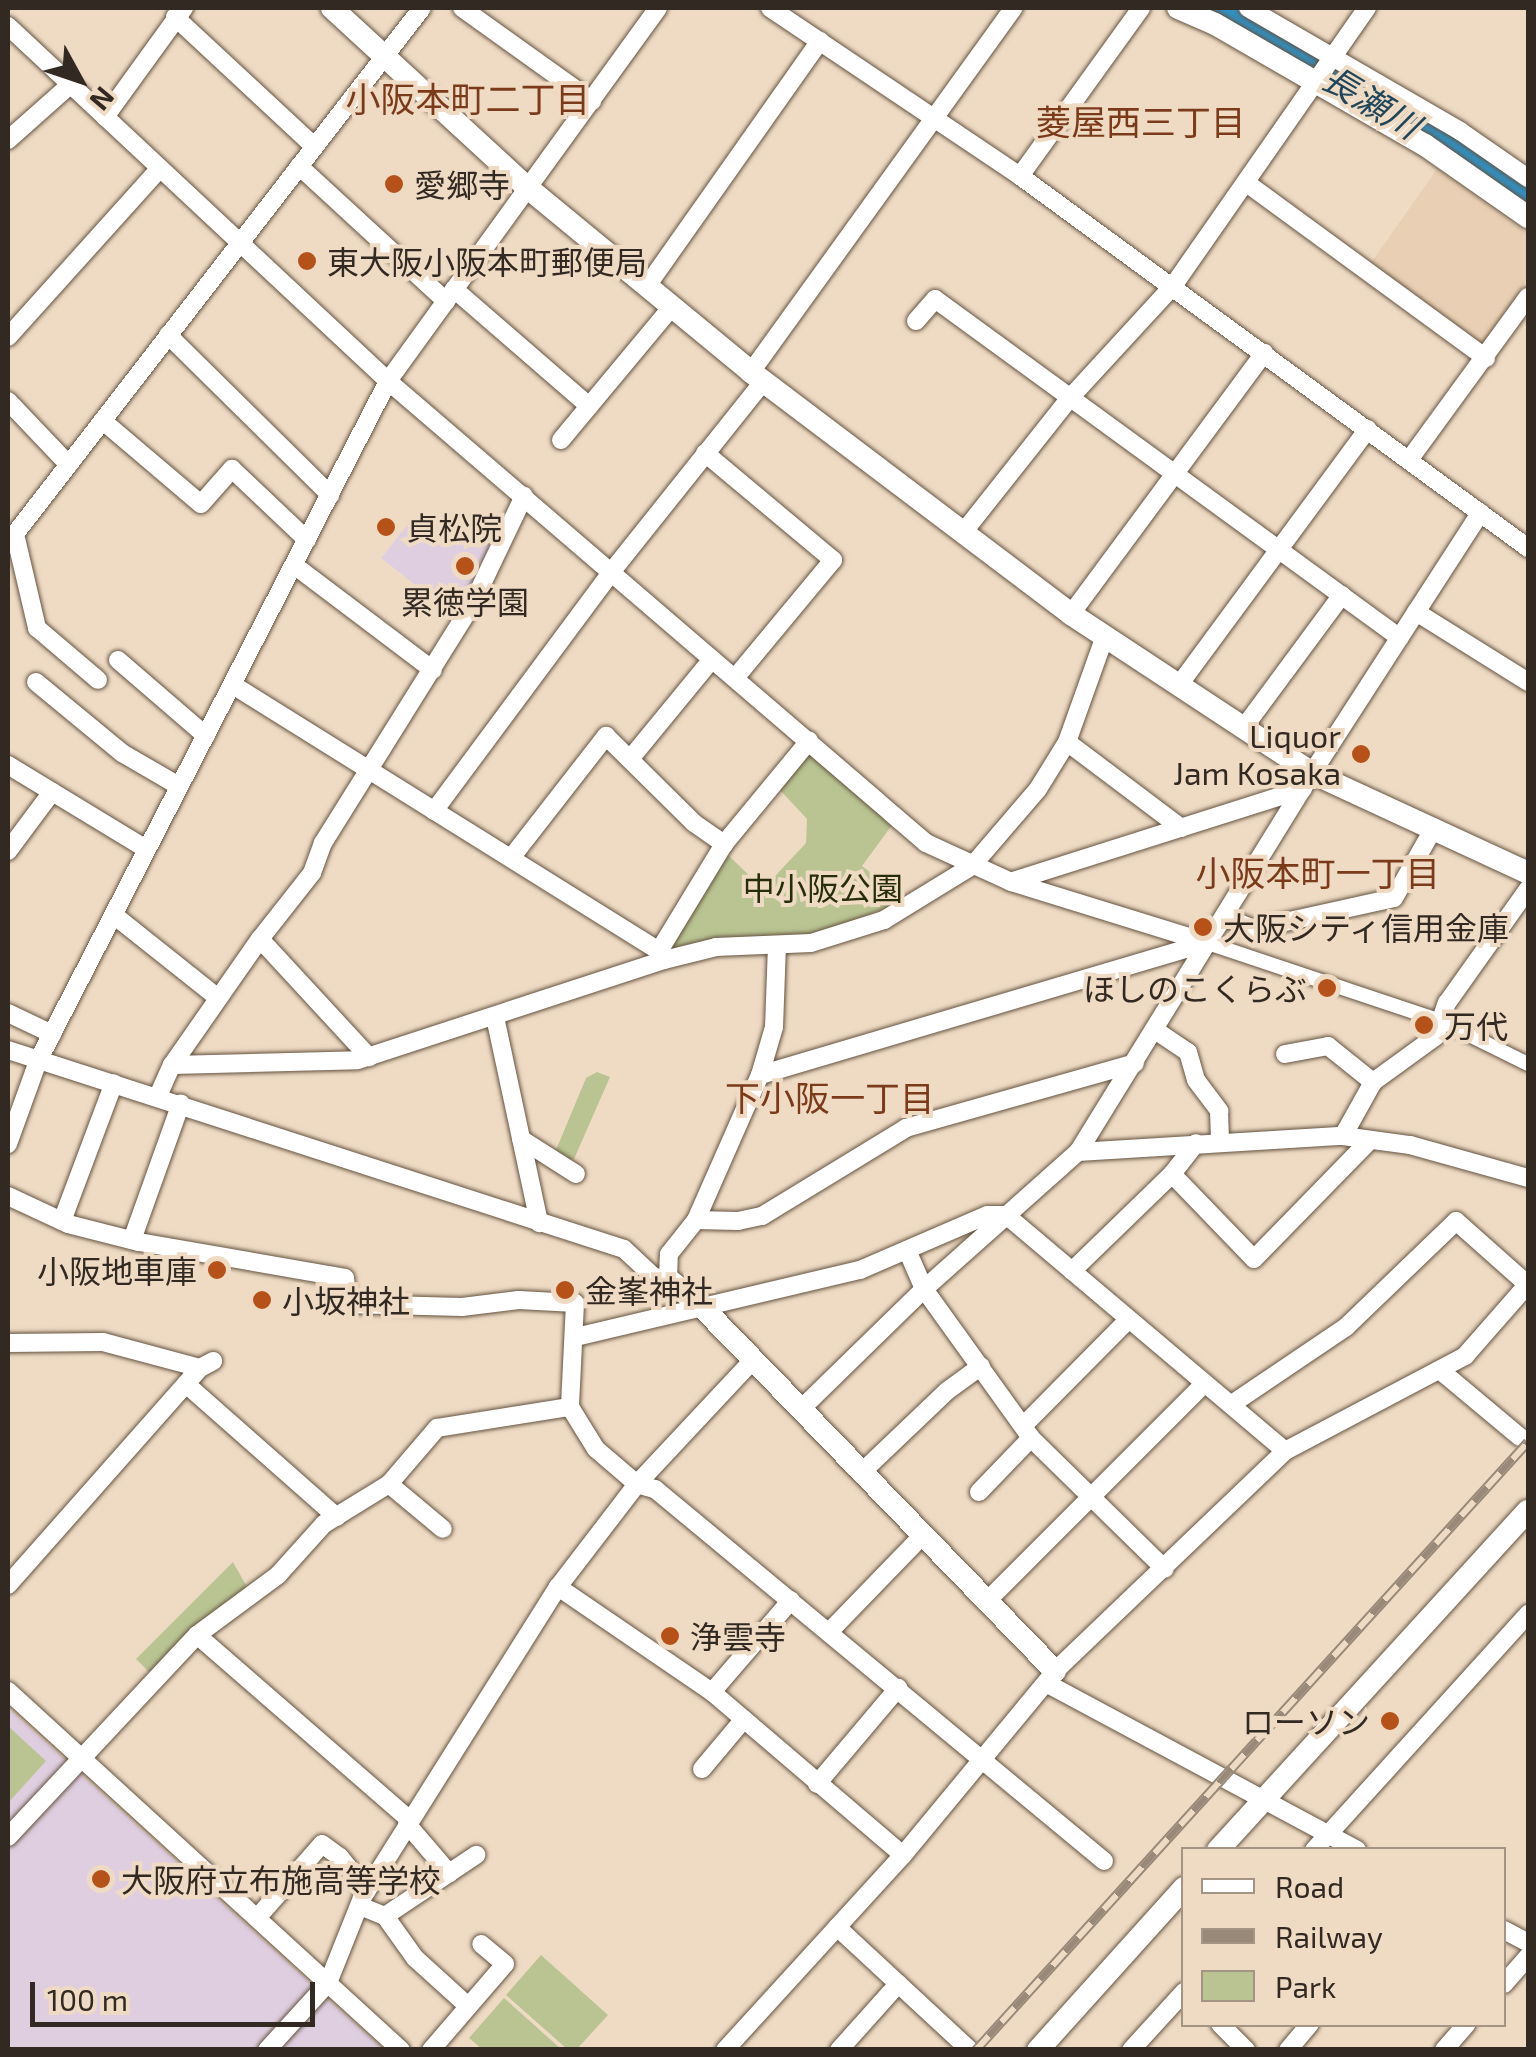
<!DOCTYPE html>
<meta charset="utf-8">
<style>
body{margin:0}
#map{position:relative;width:1536px;height:2057px;overflow:hidden;background:#efdbc4;font-family:"Exo 2","Noto Sans JP",sans-serif}
div>[style]{position:absolute}
[style*='--x']{left:calc(var(--x)*1px);top:calc(var(--y)*1px);width:calc(var(--w)*1px);rotate:calc(var(--a)*1deg)}
.built>*{inset:0;background:#e9d0b4}
.education>*{inset:0;background:#dfcee0}
.green>*{inset:0;background:#b9c492}
.river>*{height:35px;margin:-17.5px;padding:0 17.5px;transform-origin:17.5px;border-radius:17.5px;background:#3390c0}
.roads{filter:drop-shadow(0 0 2px #645340) drop-shadow(0 0 2px #645340)}
.pedestrian>*{height:14px;margin:-7px;padding:0 7px;transform-origin:7px;border-radius:7px;background:#fff}
.minor>*{height:18px;margin:-9px;padding:0 9px;transform-origin:9px;border-radius:9px;background:#fff}
.tertiary>*{height:22px;margin:-11px;padding:0 11px;transform-origin:11px;border-radius:11px;background:#fff}
.rail>*{height:10px;margin-top:-5px;transform-origin:0;background:repeating-linear-gradient(90deg,#efdbc4 0 19px,#988979 0 38px);box-sizing:border-box;border-block:2px solid #988979}
.dots>*{width:28px;height:28px;translate:-50% -50%;box-sizing:border-box;border:5px solid #efdbc4;border-radius:50%}
span{translate:-50% -50%;white-space:nowrap;text-align:center;line-height:1.15;-webkit-text-stroke:8px #efdbc4;paint-order:stroke}
.poi-label{font-size:32px;color:#322a22}
.left{translate:0 -50%;text-align:left}
.right{translate:-100% -50%;text-align:right}
.park-label{font-size:32px;color:#272d08}
.neighbourhood-label{font-size:35px;color:#7b3b1a}
.water-label{font-size:35px;color:#1f465b;font-style:italic}
.frame{position:absolute;inset:0;border:10px solid #322a22;pointer-events:none}
.legend{position:absolute;left:1181px;top:1847px;width:325px;height:180px;box-sizing:border-box;background:#efdbc4;border:2px solid #a39483;margin:0;padding:12px 18px;list-style:none;font-size:30px;color:#322a22}
.legend li{display:flex;align-items:center;gap:20px;height:50px}
.legend b{width:50px;border:2px solid #a39483}
.north{position:absolute;left:30px;top:30px;width:100px;height:100px;-webkit-text-stroke:8px #efdbc4;paint-order:stroke;rotate:130deg;font-size:28px;font-weight:700;line-height:40px;text-align:center;color:#322a22}
.north::after{content:'';display:block;margin:auto;width:35px;height:45px;background:#322a22;clip-path:polygon(50% 0,100% 100%,50% 72%,0 100%)}
.scale{position:absolute;left:30px;top:1982px;width:285px;height:45px;box-sizing:border-box;border:5px solid #322a22;border-top:0;padding-left:12px;font-size:30px;line-height:35px;white-space:nowrap;color:#322a22;-webkit-text-stroke:8px #efdbc4;paint-order:stroke}
</style>
<div id="map">
<div class="built">
<div style="clip-path:polygon(1437px 169px,1528px 234px,1528px 279px,1484px 342px,1474px 342px,1368px 267px)"></div>
</div>
<div class="education">
<div style="clip-path:polygon(454px 509px,495px 541px,468px 600px,455px 616px,381px 558px,412px 519px,432px 534px)"></div>
<div style="clip-path:polygon(8px 1708px,383px 2049px,8px 2049px)"></div>
</div>
<div class="green">
<div style="clip-path:polygon(809px 754px,892px 825px,862px 866px,906px 900px,806px 939px,668px 951px,727px 854px,763px 889px,806px 843px,807px 819px,780px 790px)"></div>
<div style="clip-path:polygon(597px 1072px,610px 1077px,574px 1159px,569px 1160px,556px 1150px,586px 1078px)"></div>
<div style="clip-path:polygon(233px 1562px,247px 1587px,149px 1672px,136px 1659px)"></div>
<div style="clip-path:polygon(8px 1726px,46px 1761px,8px 1803px)"></div>
<div style="clip-path:polygon(541px 1955px,608px 2015px,577px 2049px,567px 2049px,506px 1995px)"></div>
<div style="clip-path:polygon(504px 1998px,561px 2049px,482px 2049px,469px 2038px)"></div>
</div>
<div class="river">
<div style="--x:1215;--y:8;--w:134;--a:28.5"></div>
<div style="--x:1333;--y:72;--w:230;--a:32"></div>
</div>
<div class="roads">
<div class="pedestrian">
<div style="--x:1208;--y:943;--w:246;--a:18.5"></div>
<div style="--x:1441;--y:1021;--w:97;--a:26.3"></div>
</div>
<div class="minor">
<div style="--x:462;--y:8;--w:160;--a:35.6"></div>
<div style="--x:770;--y:8;--w:301;--a:33.9"></div>
<div style="--x:1020;--y:176;--w:630;--a:36.21"></div>
<div style="--x:1248;--y:8;--w:245;--a:30.1"></div>
<div style="--x:1460;--y:131;--w:83;--a:34.7"></div>
<div style="--x:175;--y:17;--w:190;--a:42.9"></div>
<div style="--x:8;--y:26;--w:520;--a:43.05"></div>
<div style="--x:388;--y:381;--w:709;--a:40.65"></div>
<div style="--x:926;--y:843;--w:94;--a:24.6"></div>
<div style="--x:1011;--y:882;--w:206;--a:17.2"></div>
<div style="--x:105;--y:117;--w:135;--a:-54.1"></div>
<div style="--x:8;--y:140;--w:83;--a:-41.6"></div>
<div style="--x:299;--y:166;--w:200;--a:42.6"></div>
<div style="--x:1020;--y:176;--w:207;--a:-54.2"></div>
<div style="--x:1248;--y:184;--w:295;--a:36.2"></div>
<div style="--x:647;--y:286;--w:300;--a:-54.8"></div>
<div style="--x:454;--y:289;--w:179;--a:40.9"></div>
<div style="--x:916;--y:321;--w:29;--a:-49"></div>
<div style="--x:935;--y:299;--w:575;--a:36.09"></div>
<div style="--x:168;--y:335;--w:228;--a:44.6"></div>
<div style="--x:8;--y:337;--w:227;--a:-48"></div>
<div style="--x:751;--y:372;--w:449;--a:-54.2"></div>
<div style="--x:8;--y:401;--w:88;--a:46.4"></div>
<div style="--x:103;--y:421;--w:128;--a:40.3"></div>
<div style="--x:201;--y:504;--w:47;--a:-48.5"></div>
<div style="--x:232;--y:469;--w:103;--a:43.4"></div>
<div style="--x:561;--y:440;--w:173;--a:-50.2"></div>
<div style="--x:705;--y:453;--w:167;--a:39.9"></div>
<div style="--x:833;--y:560;--w:153;--a:129.7"></div>
<div style="--x:1409;--y:460;--w:202;--a:-53.9"></div>
<div style="--x:15;--y:534;--w:97;--a:76.8"></div>
<div style="--x:37;--y:628;--w:80;--a:40.4"></div>
<div style="--x:962;--y:534;--w:172;--a:-51.6"></div>
<div style="--x:1069;--y:399;--w:154;--a:-47.4"></div>
<div style="--x:1173;--y:286;--w:339;--a:-55.1"></div>
<div style="--x:8;--y:543;--w:676;--a:-52.27"></div>
<div style="--x:294;--y:565;--w:174;--a:37.1"></div>
<div style="--x:1416;--y:612;--w:132;--a:32"></div>
<div style="--x:1071;--y:614;--w:325;--a:-53.5"></div>
<div style="--x:118;--y:660;--w:116;--a:40.8"></div>
<div style="--x:36;--y:682;--w:112;--a:39.5"></div>
<div style="--x:122;--y:753;--w:66;--a:30.1"></div>
<div style="--x:233;--y:685;--w:502;--a:31.98"></div>
<div style="--x:659;--y:951;--w:10;--a:61"></div>
<div style="--x:1179;--y:685;--w:318;--a:-53.6"></div>
<div style="--x:1245;--y:726;--w:163;--a:-53.5"></div>
<div style="--x:1067;--y:742;--w:143;--a:37"></div>
<div style="--x:630;--y:759;--w:129;--a:-50.6"></div>
<div style="--x:8;--y:765;--w:162;--a:31.3"></div>
<div style="--x:434;--y:811;--w:299;--a:-53.4"></div>
<div style="--x:612;--y:571;--w:242;--a:-51.4"></div>
<div style="--x:8;--y:851;--w:74;--a:-53.3"></div>
<div style="--x:511;--y:858;--w:155;--a:-52.1"></div>
<div style="--x:606;--y:736;--w:124;--a:44.7"></div>
<div style="--x:694;--y:823;--w:37;--a:35"></div>
<div style="--x:1013;--y:881;--w:304;--a:-17.6"></div>
<div style="--x:115;--y:916;--w:132;--a:38.5"></div>
<div style="--x:1224;--y:917;--w:31;--a:22"></div>
<div style="--x:1253;--y:929;--w:144;--a:-12.4"></div>
<div style="--x:1394;--y:898;--w:81;--a:-60.3"></div>
<div style="--x:260;--y:939;--w:161;--a:47.3"></div>
<div style="--x:659;--y:951;--w:125;--a:-58.7"></div>
<div style="--x:724;--y:844;--w:134;--a:-50.5"></div>
<div style="--x:8;--y:1013;--w:49;--a:25.5"></div>
<div style="--x:495;--y:1017;--w:211;--a:77.9"></div>
<div style="--x:1155;--y:1030;--w:40;--a:34"></div>
<div style="--x:1188;--y:1052;--w:29;--a:74"></div>
<div style="--x:1196;--y:1080;--w:39;--a:53"></div>
<div style="--x:1219;--y:1111;--w:30;--a:88"></div>
<div style="--x:8;--y:1050;--w:647;--a:17.9"></div>
<div style="--x:624;--y:1249;--w:41;--a:43"></div>
<div style="--x:654;--y:1277;--w:14;--a:8"></div>
<div style="--x:668;--y:1279;--w:25;--a:-88"></div>
<div style="--x:669;--y:1254;--w:43;--a:-51.5"></div>
<div style="--x:696;--y:1220;--w:158;--a:-66.2"></div>
<div style="--x:760;--y:1075;--w:466;--a:-16.5"></div>
<div style="--x:1285;--y:1054;--w:44;--a:-10.5"></div>
<div style="--x:1328;--y:1046;--w:58;--a:38.7"></div>
<div style="--x:172;--y:1065;--w:186;--a:-1.5"></div>
<div style="--x:358;--y:1060;--w:322;--a:-18.1"></div>
<div style="--x:664;--y:960;--w:54;--a:-14"></div>
<div style="--x:716;--y:947;--w:95;--a:-2.4"></div>
<div style="--x:811;--y:943;--w:77;--a:-17.5"></div>
<div style="--x:884;--y:920;--w:103;--a:-31.5"></div>
<div style="--x:972;--y:866;--w:101;--a:-49.4"></div>
<div style="--x:1038;--y:789;--w:55;--a:-58.3"></div>
<div style="--x:1067;--y:742;--w:113;--a:-70.3"></div>
<div style="--x:760;--y:1075;--w:50;--a:-73.7"></div>
<div style="--x:774;--y:1027;--w:81;--a:-87.9"></div>
<div style="--x:158;--y:1096;--w:34;--a:-66"></div>
<div style="--x:172;--y:1065;--w:154;--a:-55.1"></div>
<div style="--x:260;--y:939;--w:84;--a:-51.8"></div>
<div style="--x:312;--y:873;--w:32;--a:-70"></div>
<div style="--x:323;--y:843;--w:281;--a:-58"></div>
<div style="--x:472;--y:605;--w:121;--a:-64.5"></div>
<div style="--x:1343;--y:1136;--w:62;--a:-60.9"></div>
<div style="--x:1373;--y:1082;--w:77;--a:-36"></div>
<div style="--x:1435;--y:1037;--w:36;--a:-71"></div>
<div style="--x:1447;--y:1003;--w:140;--a:-54.6"></div>
<div style="--x:521;--y:1139;--w:65;--a:32.5"></div>
<div style="--x:8;--y:1144;--w:88;--a:-70.1"></div>
<div style="--x:38;--y:1061;--w:765;--a:-62.76"></div>
<div style="--x:388;--y:381;--w:460;--a:-54.1"></div>
<div style="--x:1078;--y:1152;--w:265;--a:-3.5"></div>
<div style="--x:1343;--y:1136;--w:68;--a:7.7"></div>
<div style="--x:1410;--y:1145;--w:123;--a:15.6"></div>
<div style="--x:1172;--y:1174;--w:118;--a:46"></div>
<div style="--x:1254;--y:1259;--w:165;--a:-45.7"></div>
<div style="--x:8;--y:1196;--w:66;--a:25"></div>
<div style="--x:68;--y:1224;--w:73;--a:14.2"></div>
<div style="--x:139;--y:1242;--w:209;--a:9.9"></div>
<div style="--x:345;--y:1278;--w:26;--a:83"></div>
<div style="--x:348;--y:1304;--w:114;--a:1.5"></div>
<div style="--x:462;--y:1307;--w:57;--a:-7"></div>
<div style="--x:519;--y:1300;--w:56;--a:3.1"></div>
<div style="--x:575;--y:1303;--w:104;--a:92.8"></div>
<div style="--x:570;--y:1407;--w:49;--a:58.2"></div>
<div style="--x:596;--y:1449;--w:54;--a:40.5"></div>
<div style="--x:637;--y:1484;--w:19;--a:16"></div>
<div style="--x:655;--y:1489;--w:583;--a:39.64"></div>
<div style="--x:696;--y:1220;--w:42;--a:1.4"></div>
<div style="--x:738;--y:1221;--w:25;--a:-12"></div>
<div style="--x:762;--y:1216;--w:169;--a:-31.4"></div>
<div style="--x:906;--y:1128;--w:238;--a:-15.8"></div>
<div style="--x:62;--y:1221;--w:147;--a:-69.4"></div>
<div style="--x:132;--y:1240;--w:145;--a:-70.3"></div>
<div style="--x:907;--y:1250;--w:43;--a:66.4"></div>
<div style="--x:924;--y:1289;--w:183;--a:54.3"></div>
<div style="--x:1031;--y:1438;--w:187;--a:44.4"></div>
<div style="--x:1072;--y:1271;--w:139;--a:-44.1"></div>
<div style="--x:1172;--y:1174;--w:39;--a:-52"></div>
<div style="--x:576;--y:1337;--w:292;--a:-13.3"></div>
<div style="--x:860;--y:1270;--w:138;--a:-23.4"></div>
<div style="--x:987;--y:1215;--w:19;--a:0"></div>
<div style="--x:1006;--y:1215;--w:365;--a:40.2"></div>
<div style="--x:8;--y:1343;--w:95;--a:-0.6"></div>
<div style="--x:103;--y:1342;--w:100;--a:15"></div>
<div style="--x:200;--y:1368;--w:15;--a:-28"></div>
<div style="--x:1441;--y:1371;--w:103;--a:39.9"></div>
<div style="--x:186;--y:1384;--w:201;--a:41.4"></div>
<div style="--x:1232;--y:1404;--w:138;--a:-34"></div>
<div style="--x:1346;--y:1327;--w:153;--a:-43.9"></div>
<div style="--x:1456;--y:1221;--w:96;--a:41.6"></div>
<div style="--x:801;--y:1409;--w:172;--a:-44.3"></div>
<div style="--x:924;--y:1289;--w:206;--a:-41.7"></div>
<div style="--x:1078;--y:1152;--w:445;--a:-58.3"></div>
<div style="--x:1312;--y:773;--w:310;--a:-57.1"></div>
<div style="--x:1024;--y:1425;--w:148;--a:-45.3"></div>
<div style="--x:862;--y:1472;--w:117;--a:-43.6"></div>
<div style="--x:947;--y:1391;--w:42;--a:-36.3"></div>
<div style="--x:389;--y:1484;--w:70;--a:39.8"></div>
<div style="--x:979;--y:1492;--w:75;--a:-46.1"></div>
<div style="--x:8;--y:1585;--w:290;--a:-48.5"></div>
<div style="--x:558;--y:1587;--w:186;--a:34.3"></div>
<div style="--x:712;--y:1692;--w:251;--a:40.5"></div>
<div style="--x:987;--y:1601;--w:305;--a:-45"></div>
<div style="--x:829;--y:1632;--w:135;--a:-45.9"></div>
<div style="--x:197;--y:1635;--w:282;--a:41"></div>
<div style="--x:1046;--y:1683;--w:353;--a:28.2"></div>
<div style="--x:8;--y:1691;--w:532;--a:42.41"></div>
<div style="--x:712;--y:1692;--w:121;--a:-49.3"></div>
<div style="--x:702;--y:1769;--w:65;--a:-50"></div>
<div style="--x:817;--y:1784;--w:126;--a:-49.8"></div>
<div style="--x:407;--y:1824;--w:65;--a:49.4"></div>
<div style="--x:8;--y:1837;--w:277;--a:-46.9"></div>
<div style="--x:197;--y:1635;--w:101;--a:-36.5"></div>
<div style="--x:278;--y:1575;--w:69;--a:-48"></div>
<div style="--x:324;--y:1524;--w:76;--a:-31.6"></div>
<div style="--x:389;--y:1484;--w:74;--a:-49.4"></div>
<div style="--x:437;--y:1428;--w:135;--a:-9"></div>
<div style="--x:1314;--y:1850;--w:319;--a:-47.8"></div>
<div style="--x:360;--y:1906;--w:27;--a:22"></div>
<div style="--x:385;--y:1916;--w:52;--a:54.5"></div>
<div style="--x:415;--y:1958;--w:72;--a:42.2"></div>
<div style="--x:385;--y:1916;--w:110;--a:-33.8"></div>
<div style="--x:257;--y:1918;--w:98;--a:-48.7"></div>
<div style="--x:322;--y:1844;--w:22;--a:36"></div>
<div style="--x:340;--y:1857;--w:43;--a:51.5"></div>
<div style="--x:837;--y:1927;--w:181;--a:42.8"></div>
<div style="--x:1504;--y:1930;--w:27;--a:28"></div>
<div style="--x:1504;--y:1984;--w:37;--a:-49"></div>
<div style="--x:1220;--y:2024;--w:37;--a:45"></div>
<div style="--x:267;--y:2050;--w:91;--a:-47.7"></div>
<div style="--x:328;--y:1983;--w:92;--a:-68.2"></div>
<div style="--x:362;--y:1898;--w:368;--a:-57.8"></div>
<div style="--x:558;--y:1587;--w:130;--a:-52.5"></div>
<div style="--x:637;--y:1484;--w:170;--a:-46.9"></div>
<div style="--x:431;--y:2050;--w:113;--a:-49.3"></div>
<div style="--x:505;--y:1964;--w:31;--a:-140"></div>
<div style="--x:725;--y:2050;--w:264;--a:-47.6"></div>
<div style="--x:903;--y:1855;--w:239;--a:-50.4"></div>
<div style="--x:1055;--y:1671;--w:318;--a:-43.7"></div>
<div style="--x:1285;--y:1451;--w:204;--a:-27.8"></div>
<div style="--x:1465;--y:1356;--w:96;--a:-48.8"></div>
<div style="--x:839;--y:2050;--w:89;--a:-48.2"></div>
<div style="--x:1131;--y:2050;--w:79;--a:-47.6"></div>
<div style="--x:1288;--y:2050;--w:34;--a:-50"></div>
<div style="--x:1444;--y:2050;--w:35;--a:-49"></div>
</div>
<div class="tertiary">
<div style="--x:332;--y:8;--w:266;--a:42.6"></div>
<div style="--x:528;--y:188;--w:289;--a:39.5"></div>
<div style="--x:751;--y:372;--w:401;--a:37.1"></div>
<div style="--x:1071;--y:614;--w:289;--a:33.4"></div>
<div style="--x:1312;--y:773;--w:238;--a:24.8"></div>
<div style="--x:1178;--y:8;--w:40;--a:23.4"></div>
<div style="--x:1215;--y:24;--w:242;--a:30"></div>
<div style="--x:1425;--y:145;--w:126;--a:35"></div>
<div style="--x:668;--y:1279;--w:44;--a:39.5"></div>
<div style="--x:702;--y:1307;--w:507;--a:45.88"></div>
<div style="--x:1218;--y:1850;--w:459;--a:-47.6"></div>
<div style="--x:1038;--y:2050;--w:218;--a:-48"></div>
</div>
</div>
<div class="rail">
<div style="--x:976;--y:2050;--w:821;--a:-47.76"></div>
</div>
<div class="dots">
<div style="left:394px;top:184px;background:#b5521a"></div>
<div style="left:307px;top:261px;background:#b5521a"></div>
<div style="left:386px;top:527px;background:#b5521a"></div>
<div style="left:465px;top:566px;background:#b5521a"></div>
<div style="left:1361px;top:754px;background:#b5521a"></div>
<div style="left:1203px;top:927px;background:#b5521a"></div>
<div style="left:1327px;top:988px;background:#b5521a"></div>
<div style="left:1424px;top:1025px;background:#b5521a"></div>
<div style="left:217px;top:1270px;background:#b5521a"></div>
<div style="left:565px;top:1290px;background:#b5521a"></div>
<div style="left:262px;top:1300px;background:#b5521a"></div>
<div style="left:670px;top:1636px;background:#b5521a"></div>
<div style="left:1390px;top:1721px;background:#b5521a"></div>
<div style="left:101px;top:1879px;background:#b5521a"></div>
</div>
<div class="poi-label">
<span class="left" style="left:414px;top:184px">愛郷寺</span>
<span class="left" style="left:327px;top:261px">東大阪小阪本町郵便局</span>
<span class="left" style="left:406px;top:527px">貞松院</span>
<span style="left:465px;top:601px">累徳学園</span>
<span class="right" style="left:1341px;top:754px">Liquor<br>Jam Kosaka</span>
<span class="left" style="left:1223px;top:927px">大阪シティ信用金庫</span>
<span class="right" style="left:1307px;top:988px">ほしのこくらぶ</span>
<span class="left" style="left:1444px;top:1025px">万代</span>
<span class="right" style="left:197px;top:1270px">小阪地車庫</span>
<span class="left" style="left:585px;top:1290px">金峯神社</span>
<span class="left" style="left:282px;top:1300px">小坂神社</span>
<span class="left" style="left:690px;top:1636px">浄雲寺</span>
<span class="right" style="left:1370px;top:1721px">ローソン</span>
<span class="left" style="left:121px;top:1879px">大阪府立布施高等学校</span>
</div>
<div class="park-label">
<span style="left:823px;top:887px">中小阪公園</span>
</div>
<div class="neighbourhood-label">
<span style="left:468px;top:98px">小阪本町二丁目</span>
<span style="left:1141px;top:121px">菱屋西三丁目</span>
<span style="left:1318px;top:872px">小阪本町一丁目</span>
<span style="left:830px;top:1097px">下小阪一丁目</span>
</div>
<div class="water-label">
<span style="left:1372px;top:101px;rotate:31deg">長瀬川</span>
</div>
<div class="frame"></div>
<ul class="legend">
<li><b style="height:12px;background:#fff"></b>Road</li>
<li><b style="height:12px;background:#988979"></b>Railway</li>
<li><b style="height:28px;background:#b9c492"></b>Park</li>
</ul>
<div class="north">N</div>
<div class="scale">100 m</div>
</div>
